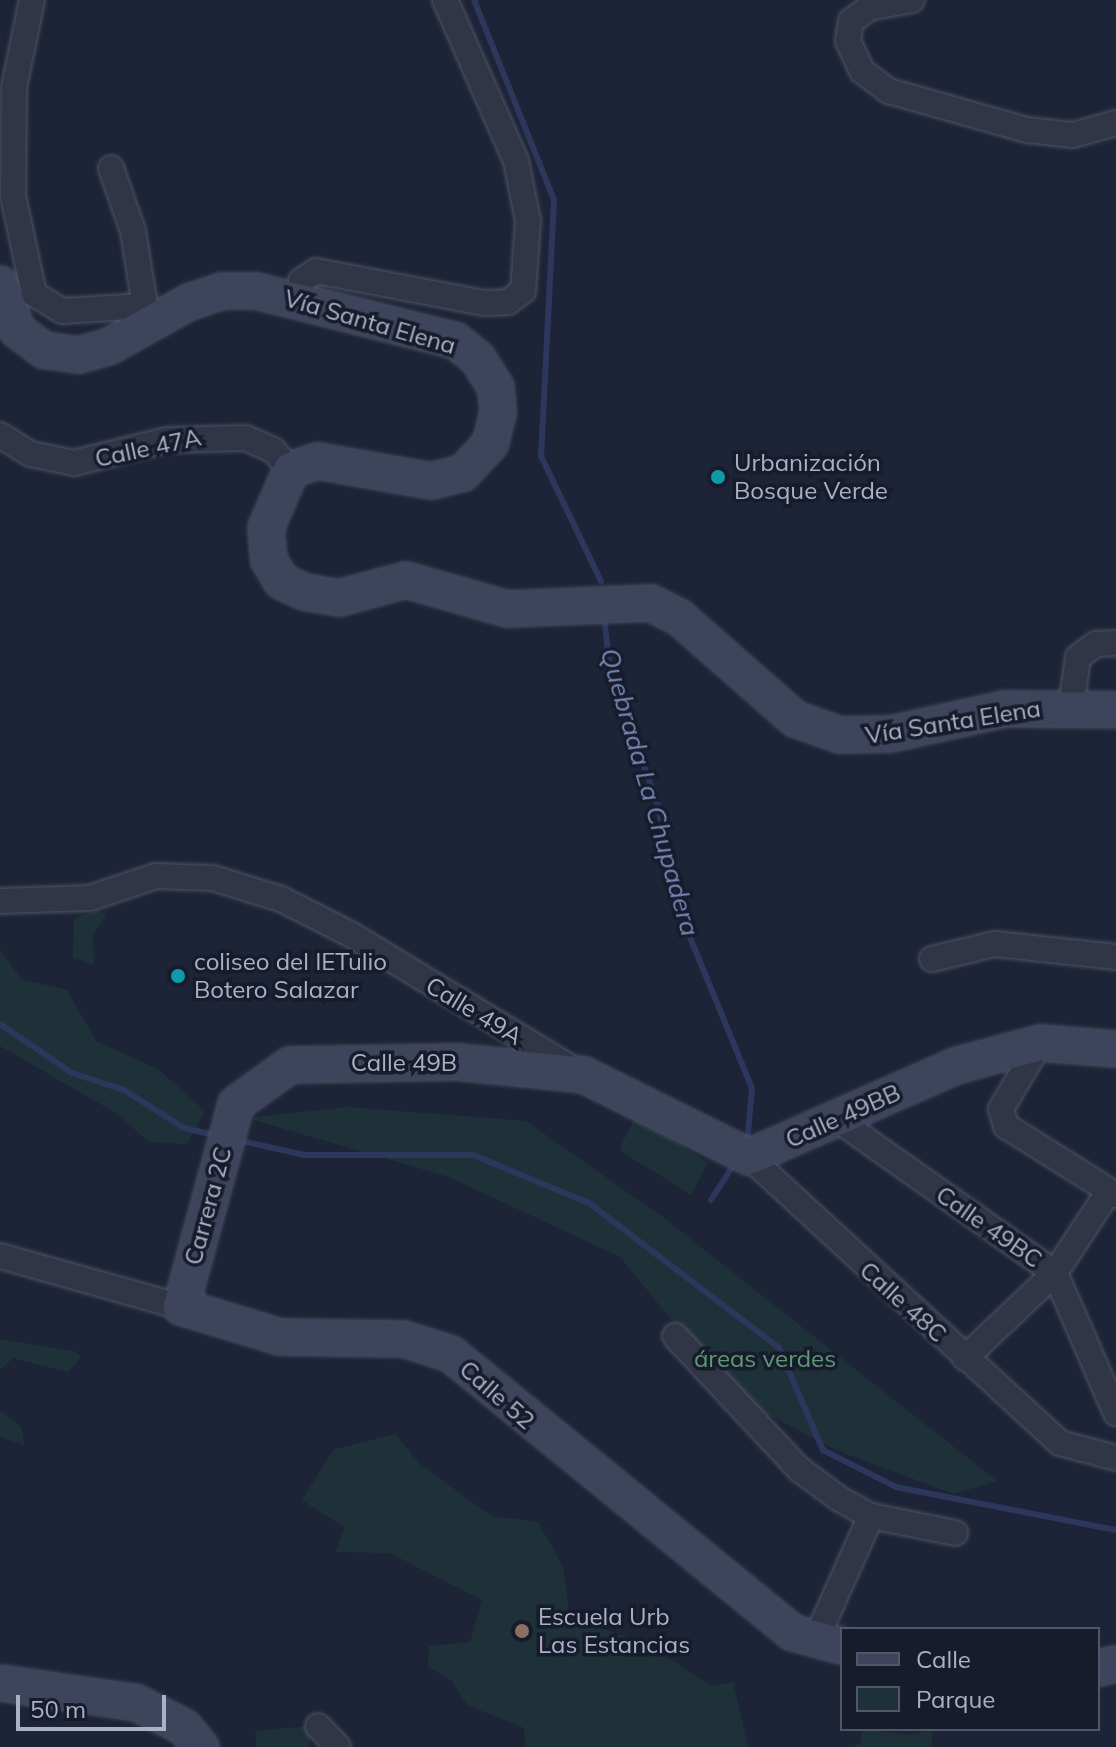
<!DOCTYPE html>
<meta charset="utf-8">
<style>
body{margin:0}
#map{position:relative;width:1116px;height:1747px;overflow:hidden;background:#1d2437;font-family:Mulish,sans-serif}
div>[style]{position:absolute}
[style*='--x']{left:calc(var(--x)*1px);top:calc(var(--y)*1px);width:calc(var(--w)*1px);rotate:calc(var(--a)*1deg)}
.green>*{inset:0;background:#1f3138}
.stream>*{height:6px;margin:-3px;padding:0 3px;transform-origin:3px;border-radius:3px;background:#2c375b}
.roads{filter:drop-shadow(0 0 2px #4e5366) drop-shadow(0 0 2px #4e5366)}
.street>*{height:24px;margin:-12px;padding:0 12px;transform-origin:12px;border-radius:12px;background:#313647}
.secondary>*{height:34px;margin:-17px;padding:0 17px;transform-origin:17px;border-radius:17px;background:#3e445b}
.dots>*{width:22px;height:22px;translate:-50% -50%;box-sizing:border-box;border:4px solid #161c2c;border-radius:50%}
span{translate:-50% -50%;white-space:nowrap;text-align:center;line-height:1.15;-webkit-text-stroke:7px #161c2c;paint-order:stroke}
.street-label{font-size:24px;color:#aab0c5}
.poi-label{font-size:24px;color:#aab0c5}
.left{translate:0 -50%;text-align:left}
.park-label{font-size:24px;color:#609776}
.water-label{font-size:26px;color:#7787b5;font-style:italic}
.legend{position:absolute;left:840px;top:1627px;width:260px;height:104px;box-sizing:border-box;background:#161c2c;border:2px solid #515769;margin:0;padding:10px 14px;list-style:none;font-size:24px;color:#aab0c5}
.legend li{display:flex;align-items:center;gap:16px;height:40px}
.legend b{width:40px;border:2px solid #515769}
.scale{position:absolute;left:16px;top:1695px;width:150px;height:36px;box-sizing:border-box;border:4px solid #aab0c5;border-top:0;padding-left:10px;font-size:24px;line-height:28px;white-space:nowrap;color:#aab0c5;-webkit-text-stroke:6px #161c2c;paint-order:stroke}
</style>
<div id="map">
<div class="green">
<div style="clip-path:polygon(99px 910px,106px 915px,93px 935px,94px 965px,73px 958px,74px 918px)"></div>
<div style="clip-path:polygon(0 949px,21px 979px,67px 990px,96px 1041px,158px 1069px,205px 1111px,187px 1144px,149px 1142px,116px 1113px,0 1046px)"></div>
<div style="clip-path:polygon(347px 1107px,526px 1121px,664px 1218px,997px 1481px,954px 1494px,836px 1450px,735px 1397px,620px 1257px,449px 1177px,247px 1118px)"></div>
<div style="clip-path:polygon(636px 1115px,708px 1163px,691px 1195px,619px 1150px)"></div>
<div style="clip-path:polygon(0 1339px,74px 1351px,81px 1357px,68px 1372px,13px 1358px,0 1370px)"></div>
<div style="clip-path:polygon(0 1411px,20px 1425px,25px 1445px,0 1437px)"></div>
<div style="clip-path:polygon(395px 1434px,420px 1464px,491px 1516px,538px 1522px,563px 1567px,570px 1619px,641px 1641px,712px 1686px,733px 1682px,748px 1747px,525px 1747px,524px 1728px,467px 1705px,451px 1680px,428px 1667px,429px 1646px,470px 1642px,482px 1600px,390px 1553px,335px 1552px,345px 1528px,302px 1500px,333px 1450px)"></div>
<div style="clip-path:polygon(308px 1726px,310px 1747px,257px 1747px,255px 1731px)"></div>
<div style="clip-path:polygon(863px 1729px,910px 1735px,933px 1729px,931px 1747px,849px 1747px,860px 1744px)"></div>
</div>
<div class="stream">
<div style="--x:474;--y:0;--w:215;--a:68.2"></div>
<div style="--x:554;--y:200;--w:256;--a:92.9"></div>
<div style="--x:541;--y:456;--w:139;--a:64.4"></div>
<div style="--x:604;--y:617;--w:51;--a:83.3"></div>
<div style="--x:610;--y:668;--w:146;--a:70.8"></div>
<div style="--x:658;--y:806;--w:99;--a:79.5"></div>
<div style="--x:676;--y:903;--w:200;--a:67.7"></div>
<div style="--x:752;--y:1088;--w:56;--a:95.1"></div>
<div style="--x:0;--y:1024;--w:87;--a:34.2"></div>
<div style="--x:72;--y:1073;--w:55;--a:18.1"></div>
<div style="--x:124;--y:1090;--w:71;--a:32.3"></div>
<div style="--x:184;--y:1128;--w:32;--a:13"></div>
<div style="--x:237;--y:1140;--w:69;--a:12.6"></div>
<div style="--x:304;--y:1155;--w:169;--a:0"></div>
<div style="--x:473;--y:1155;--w:126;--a:22.5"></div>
<div style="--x:589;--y:1203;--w:239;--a:37.3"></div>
<div style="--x:779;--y:1348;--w:111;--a:66.7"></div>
<div style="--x:823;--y:1450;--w:82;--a:26.9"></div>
<div style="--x:896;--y:1487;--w:224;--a:11.1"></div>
<div style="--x:711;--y:1200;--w:43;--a:-57.4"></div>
</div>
<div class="roads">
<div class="street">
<div style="--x:32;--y:0;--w:90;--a:101.6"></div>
<div style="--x:14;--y:88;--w:108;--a:90.5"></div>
<div style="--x:13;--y:196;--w:100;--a:77.9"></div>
<div style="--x:34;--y:294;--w:33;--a:31"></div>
<div style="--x:62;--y:311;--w:83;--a:-3.4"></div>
<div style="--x:145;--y:306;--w:19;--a:74"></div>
<div style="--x:912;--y:0;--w:44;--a:169.5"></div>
<div style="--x:869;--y:8;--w:22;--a:144"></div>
<div style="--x:851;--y:21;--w:20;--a:99"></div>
<div style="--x:848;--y:41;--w:33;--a:65"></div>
<div style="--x:862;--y:71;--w:34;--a:37"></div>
<div style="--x:889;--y:91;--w:143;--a:15.8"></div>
<div style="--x:1027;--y:130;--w:46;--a:6.2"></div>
<div style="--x:1073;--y:135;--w:45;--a:-15.6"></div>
<div style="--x:111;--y:168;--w:67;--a:70.8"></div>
<div style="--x:133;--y:231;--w:76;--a:80.9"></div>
<div style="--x:298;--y:301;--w:20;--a:-81"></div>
<div style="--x:301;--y:281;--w:18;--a:-34"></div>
<div style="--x:316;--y:271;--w:171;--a:10.8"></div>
<div style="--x:484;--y:303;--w:24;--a:-2"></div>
<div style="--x:508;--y:302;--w:19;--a:-36"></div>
<div style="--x:523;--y:291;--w:70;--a:-85.9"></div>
<div style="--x:528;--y:221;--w:61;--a:-101.3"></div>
<div style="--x:516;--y:161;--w:176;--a:-113.8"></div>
<div style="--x:0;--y:435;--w:36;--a:32"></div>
<div style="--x:31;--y:454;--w:44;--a:11.8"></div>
<div style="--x:74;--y:463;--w:96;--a:-13.9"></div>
<div style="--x:167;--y:440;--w:79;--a:-1.5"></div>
<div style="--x:246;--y:438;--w:30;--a:24"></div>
<div style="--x:273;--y:450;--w:27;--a:48"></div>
<div style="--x:1071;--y:707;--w:50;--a:-82"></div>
<div style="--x:1078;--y:657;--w:22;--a:-36"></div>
<div style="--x:1096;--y:644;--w:20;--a:-3"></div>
<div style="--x:0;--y:901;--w:90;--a:-1.9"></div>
<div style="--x:90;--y:898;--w:70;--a:-18.4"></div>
<div style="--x:156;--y:876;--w:57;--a:2"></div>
<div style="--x:213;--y:878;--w:71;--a:17.2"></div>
<div style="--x:281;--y:899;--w:77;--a:26.9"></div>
<div style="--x:350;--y:934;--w:263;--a:31.2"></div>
<div style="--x:932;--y:959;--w:65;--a:-13.4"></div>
<div style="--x:995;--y:944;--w:122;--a:6.1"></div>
<div style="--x:1040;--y:1043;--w:77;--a:120.6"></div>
<div style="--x:1001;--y:1109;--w:18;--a:74"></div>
<div style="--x:1006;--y:1126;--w:130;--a:32.1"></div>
<div style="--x:838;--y:1120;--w:266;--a:35.2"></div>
<div style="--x:1055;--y:1273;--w:153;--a:66.5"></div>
<div style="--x:749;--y:1157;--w:423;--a:42.6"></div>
<div style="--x:1060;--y:1443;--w:58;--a:15"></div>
<div style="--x:0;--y:1256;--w:188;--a:15.7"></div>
<div style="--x:675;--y:1336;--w:182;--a:47"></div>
<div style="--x:799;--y:1469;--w:49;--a:36.6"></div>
<div style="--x:838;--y:1498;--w:38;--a:29"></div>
<div style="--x:871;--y:1516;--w:86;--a:11.4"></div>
<div style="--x:965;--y:1358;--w:124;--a:-43.4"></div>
<div style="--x:1055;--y:1273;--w:98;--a:-56.6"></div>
<div style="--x:816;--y:1639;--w:135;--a:-65.9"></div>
<div style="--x:318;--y:1726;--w:29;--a:46"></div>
</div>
<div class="secondary">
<div style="--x:0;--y:284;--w:49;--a:69.7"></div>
<div style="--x:17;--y:330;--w:34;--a:37"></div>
<div style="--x:44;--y:350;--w:35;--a:8"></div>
<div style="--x:79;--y:355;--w:32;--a:-16"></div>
<div style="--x:110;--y:346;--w:90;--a:-29.1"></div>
<div style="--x:189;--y:302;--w:35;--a:-18"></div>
<div style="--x:222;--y:291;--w:34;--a:0"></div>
<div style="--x:256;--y:291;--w:206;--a:14"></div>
<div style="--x:456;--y:341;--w:28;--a:39"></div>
<div style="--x:478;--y:359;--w:34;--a:58"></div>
<div style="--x:496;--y:388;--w:25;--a:85"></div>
<div style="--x:498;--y:413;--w:32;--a:104"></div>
<div style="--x:490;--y:444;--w:40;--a:133"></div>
<div style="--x:463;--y:473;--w:33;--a:166"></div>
<div style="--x:431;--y:481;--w:115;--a:-170"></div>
<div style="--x:318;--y:461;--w:28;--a:162"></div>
<div style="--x:291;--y:470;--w:63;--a:113.3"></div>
<div style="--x:266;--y:528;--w:32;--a:85"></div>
<div style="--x:269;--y:560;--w:24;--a:60"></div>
<div style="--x:281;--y:581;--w:26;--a:25"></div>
<div style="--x:305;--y:592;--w:35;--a:10"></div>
<div style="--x:339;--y:598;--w:69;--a:-15"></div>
<div style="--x:406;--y:580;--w:106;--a:15.9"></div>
<div style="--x:508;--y:609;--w:143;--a:-2.4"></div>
<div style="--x:651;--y:603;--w:33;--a:27"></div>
<div style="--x:680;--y:618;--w:153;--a:41.3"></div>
<div style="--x:795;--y:719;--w:48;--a:19.6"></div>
<div style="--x:840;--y:735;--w:51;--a:-1.1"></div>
<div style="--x:891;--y:734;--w:117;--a:-12.4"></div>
<div style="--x:1005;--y:709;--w:111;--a:0.5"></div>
<div style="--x:842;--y:1646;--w:51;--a:-165.1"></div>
<div style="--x:793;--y:1633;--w:441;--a:-140.8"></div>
<div style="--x:451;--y:1354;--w:49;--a:-162.3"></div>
<div style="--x:404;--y:1339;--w:124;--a:-179.1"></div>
<div style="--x:280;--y:1337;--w:103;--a:-163.1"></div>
<div style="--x:181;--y:1307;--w:210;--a:-74.8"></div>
<div style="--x:236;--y:1104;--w:67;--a:-35.8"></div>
<div style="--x:290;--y:1065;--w:167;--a:-1"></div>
<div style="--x:457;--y:1062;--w:128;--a:5.8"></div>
<div style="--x:584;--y:1075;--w:184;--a:26.4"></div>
<div style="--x:749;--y:1157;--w:225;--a:-23.8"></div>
<div style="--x:955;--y:1066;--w:88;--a:-15.1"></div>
<div style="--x:1040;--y:1043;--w:76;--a:4.5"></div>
<div style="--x:1098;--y:1668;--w:18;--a:-13"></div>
<div style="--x:0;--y:1683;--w:138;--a:8.3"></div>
<div style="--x:137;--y:1703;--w:53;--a:27.1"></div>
<div style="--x:184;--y:1727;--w:26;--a:50"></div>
</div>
</div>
<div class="dots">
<div style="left:718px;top:477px;background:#0f9aa8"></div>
<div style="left:178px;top:976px;background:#0f9aa8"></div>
<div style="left:522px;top:1631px;background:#8d6e63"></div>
</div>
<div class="street-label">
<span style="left:370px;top:322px;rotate:16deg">Vía Santa Elena</span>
<span style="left:148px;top:448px;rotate:-12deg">Calle 47A</span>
<span style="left:953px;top:722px;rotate:-9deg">Vía Santa Elena</span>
<span style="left:474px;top:1011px;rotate:31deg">Calle 49A</span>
<span style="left:404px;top:1063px">Calle 49B</span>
<span style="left:843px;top:1116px;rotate:-24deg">Calle 49BB</span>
<span style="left:208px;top:1206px;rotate:-75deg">Carrera 2C</span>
<span style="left:989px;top:1227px;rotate:35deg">Calle 49BC</span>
<span style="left:903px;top:1302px;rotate:42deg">Calle 48C</span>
<span style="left:497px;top:1395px;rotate:41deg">Calle 52</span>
</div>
<div class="poi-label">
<span class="left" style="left:734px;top:477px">Urbanización<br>Bosque Verde</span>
<span class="left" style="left:194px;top:976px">coliseo del IETulio<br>Botero Salazar</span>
<span class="left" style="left:538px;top:1631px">Escuela Urb<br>Las Estancias</span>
</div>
<div class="park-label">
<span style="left:765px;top:1359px">áreas verdes</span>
</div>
<div class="water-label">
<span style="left:650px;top:792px;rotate:74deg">Quebrada La Chupadera</span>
</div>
<ul class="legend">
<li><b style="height:10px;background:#3e445b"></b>Calle</li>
<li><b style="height:22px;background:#1f3138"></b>Parque</li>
</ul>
<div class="scale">50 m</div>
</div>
